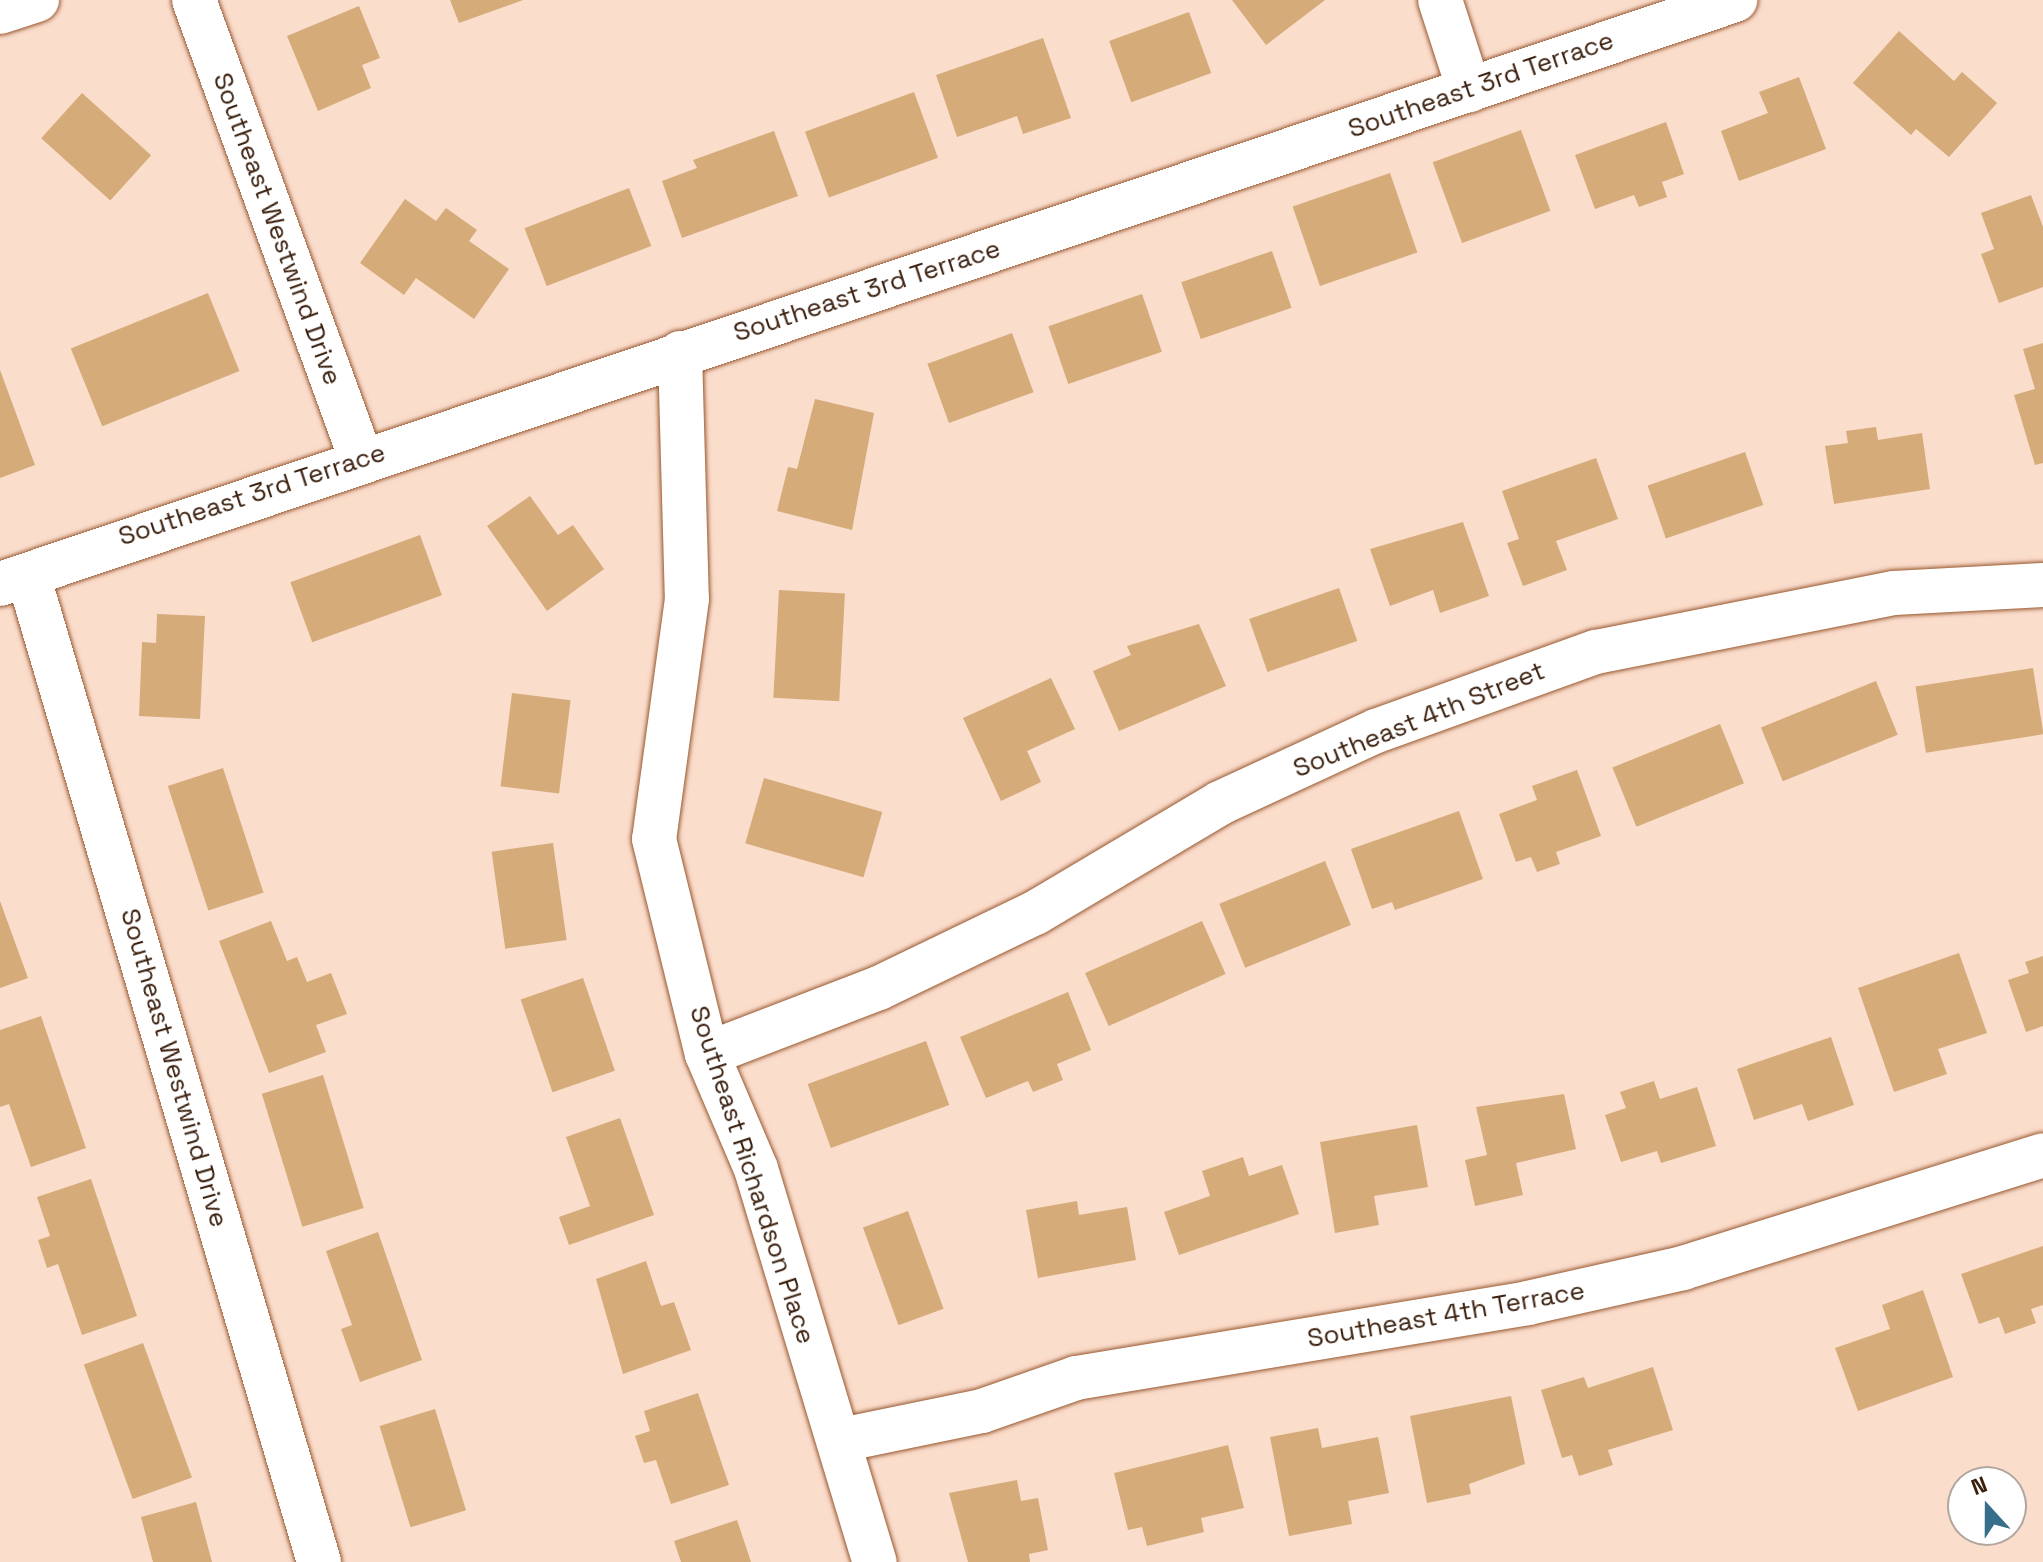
<!DOCTYPE html>
<style>
body{margin:0}
#map{position:relative;width:2043px;height:1562px;overflow:hidden;background:#fbddcc;font-family:"Space Grotesk",sans-serif}
div>[style]{position:absolute}
[style*='--x']{left:calc(var(--x)*1px);top:calc(var(--y)*1px);width:calc(var(--w)*1px);rotate:calc(var(--a)*1deg)}
.building>*{inset:0;background:#d4ab79;transform-origin:0 0}
.roads{filter:drop-shadow(0 0 2px #98582f) drop-shadow(0 0 2px #98582f)}
.minor>*{height:44px;margin:-22px;padding:0 22px;transform-origin:22px;border-radius:22px;background:#fff}
span{translate:-50% -50%;white-space:nowrap;text-align:center;line-height:1.15;-webkit-text-stroke:7px #fff;paint-order:stroke}
.street-label{font-size:26px;color:#3b200f}
.north{position:absolute;left:1947px;top:1466px;width:80px;height:80px;box-sizing:border-box;background:#fff;border:2px solid #b1a69f;border-radius:50%;rotate:339deg;font-size:22px;font-weight:700;line-height:32px;text-align:center;color:#3b200f}
.north::after{content:'';display:block;margin:auto;width:28px;height:36px;background:#376e89;clip-path:polygon(50% 0,100% 100%,50% 72%,0 100%)}
</style>
<div id="map">
<div class="building">
<div style="clip-path:polygon(450px 0,523px 0,459px 23px)"></div>
<div style="clip-path:polygon(1232px 0,1325px 0,1266px 45px)"></div>
<div style="clip-path:polygon(359px 6px,380px 58px,362px 65px,371px 88px,318px 111px,287px 36px)"></div>
<div style="left:1189px;top:12px;width:65px;height:85px;rotate:70deg"></div>
<div style="clip-path:polygon(1899px 31px,1954px 81px,1962px 72px,1997px 103px,1949px 157px,1916px 129px,1911px 135px,1853px 83px)"></div>
<div style="clip-path:polygon(1043px 38px,1071px 118px,1023px 134px,1017px 116px,957px 137px,936px 75px)"></div>
<div style="clip-path:polygon(1799px 77px,1826px 149px,1739px 181px,1721px 131px,1768px 113px,1759px 92px)"></div>
<div style="left:914px;top:92px;width:70px;height:116px;rotate:70deg"></div>
<div style="left:82px;top:93px;width:93px;height:61px;rotate:42deg"></div>
<div style="clip-path:polygon(1666px 122px,1684px 174px,1662px 182px,1667px 197px,1639px 207px,1634px 195px,1595px 209px,1575px 155px)"></div>
<div style="left:1521px;top:130px;width:86px;height:94px;rotate:70deg"></div>
<div style="clip-path:polygon(774px 131px,798px 196px,682px 238px,662px 181px,697px 168px,693px 160px)"></div>
<div style="left:1390px;top:173px;width:84px;height:103px;rotate:71deg"></div>
<div style="left:629px;top:188px;width:62px;height:112px;rotate:69deg"></div>
<div style="clip-path:polygon(2031px 195px,2043px 227px,2043px 287px,1999px 303px,1981px 254px,1994px 249px,1981px 213px)"></div>
<div style="clip-path:polygon(405px 199px,436px 221px,446px 208px,477px 230px,469px 241px,509px 269px,474px 319px,416px 278px,404px 295px,360px 263px)"></div>
<div style="left:1272px;top:251px;width:60px;height:96px;rotate:71deg"></div>
<div style="left:208px;top:293px;width:84px;height:148px;rotate:68deg"></div>
<div style="left:1142px;top:294px;width:61px;height:99px;rotate:71deg"></div>
<div style="left:1012px;top:333px;width:63px;height:90px;rotate:70deg"></div>
<div style="clip-path:polygon(2043px 343px,2043px 463px,2035px 465px,2014px 395px,2035px 389px,2023px 349px)"></div>
<div style="clip-path:polygon(0 370px,35px 465px,0 478px)"></div>
<div style="clip-path:polygon(815px 399px,874px 413px,852px 530px,777px 511px,788px 467px,797px 469px)"></div>
<div style="clip-path:polygon(1876px 427px,1878px 440px,1922px 433px,1930px 489px,1834px 504px,1825px 446px,1848px 443px,1846px 431px)"></div>
<div style="left:1745px;top:452px;width:56px;height:103px;rotate:71deg"></div>
<div style="clip-path:polygon(1596px 458px,1618px 519px,1556px 541px,1567px 570px,1523px 586px,1507px 543px,1519px 539px,1502px 491px)"></div>
<div style="clip-path:polygon(530px 496px,558px 535px,573px 525px,604px 569px,547px 611px,487px 526px)"></div>
<div style="clip-path:polygon(1463px 522px,1489px 596px,1440px 613px,1433px 590px,1390px 606px,1370px 549px)"></div>
<div style="left:420px;top:535px;width:64px;height:138px;rotate:70deg"></div>
<div style="left:1339px;top:588px;width:56px;height:95px;rotate:71deg"></div>
<div style="left:779px;top:590px;width:66px;height:108px;rotate:3deg"></div>
<div style="clip-path:polygon(157px 614px,205px 616px,200px 719px,139px 716px,142px 642px,156px 643px)"></div>
<div style="clip-path:polygon(1199px 624px,1226px 686px,1119px 731px,1093px 671px,1131px 655px,1127px 646px)"></div>
<div style="left:2033px;top:668px;width:67px;height:119px;rotate:81deg"></div>
<div style="clip-path:polygon(1051px 678px,1075px 729px,1027px 751px,1041px 782px,1001px 801px,963px 718px)"></div>
<div style="left:1876px;top:681px;width:58px;height:124px;rotate:68deg"></div>
<div style="left:512px;top:693px;width:59px;height:94px;rotate:7deg"></div>
<div style="left:1720px;top:724px;width:64px;height:116px;rotate:68deg"></div>
<div style="left:223px;top:768px;width:131px;height:58px;rotate:72deg"></div>
<div style="clip-path:polygon(1577px 770px,1601px 836px,1556px 852px,1560px 864px,1537px 872px,1531px 857px,1516px 862px,1499px 814px,1537px 800px,1532px 786px)"></div>
<div style="left:764px;top:778px;width:123px;height:68px;rotate:16deg"></div>
<div style="clip-path:polygon(1459px 811px,1483px 879px,1395px 910px,1392px 902px,1372px 909px,1351px 849px)"></div>
<div style="left:553px;top:843px;width:98px;height:62px;rotate:82deg"></div>
<div style="left:1325px;top:861px;width:69px;height:114px;rotate:68deg"></div>
<div style="clip-path:polygon(0 901px,28px 978px,0 988px)"></div>
<div style="clip-path:polygon(271px 921px,287px 961px,297px 957px,307px 982px,331px 973px,347px 1014px,316px 1025px,326px 1052px,269px 1073px,219px 941px)"></div>
<div style="left:1202px;top:921px;width:58px;height:128px;rotate:66deg"></div>
<div style="clip-path:polygon(1959px 953px,1987px 1033px,1938px 1049px,1947px 1074px,1894px 1092px,1858px 988px)"></div>
<div style="clip-path:polygon(2043px 956px,2043px 1026px,2026px 1032px,2008px 980px,2029px 973px,2025px 962px)"></div>
<div style="left:583px;top:978px;width:98px;height:66px;rotate:71deg"></div>
<div style="clip-path:polygon(1068px 992px,1091px 1050px,1057px 1064px,1063px 1080px,1033px 1092px,1028px 1081px,986px 1098px,960px 1037px)"></div>
<div style="clip-path:polygon(41px 1016px,86px 1148px,31px 1167px,9px 1104px,0 1107px,0 1030px)"></div>
<div style="clip-path:polygon(1831px 1037px,1854px 1105px,1808px 1121px,1802px 1104px,1754px 1120px,1737px 1069px)"></div>
<div style="left:926px;top:1041px;width:68px;height:126px;rotate:70deg"></div>
<div style="left:323px;top:1075px;width:139px;height:64px;rotate:73deg"></div>
<div style="clip-path:polygon(1654px 1081px,1660px 1099px,1697px 1087px,1716px 1146px,1661px 1163px,1657px 1151px,1621px 1162px,1605px 1115px,1626px 1108px,1620px 1092px)"></div>
<div style="clip-path:polygon(1564px 1094px,1576px 1149px,1516px 1163px,1523px 1195px,1475px 1206px,1465px 1160px,1487px 1155px,1476px 1107px)"></div>
<div style="clip-path:polygon(620px 1118px,654px 1215px,569px 1245px,559px 1217px,590px 1206px,566px 1137px)"></div>
<div style="clip-path:polygon(1417px 1125px,1428px 1187px,1374px 1196px,1379px 1225px,1335px 1233px,1320px 1142px)"></div>
<div style="clip-path:polygon(1243px 1157px,1249px 1176px,1282px 1165px,1299px 1214px,1179px 1255px,1164px 1212px,1210px 1196px,1202px 1171px)"></div>
<div style="clip-path:polygon(91px 1179px,137px 1316px,82px 1335px,58px 1264px,47px 1268px,38px 1240px,50px 1236px,37px 1197px)"></div>
<div style="clip-path:polygon(1077px 1201px,1079px 1215px,1127px 1207px,1136px 1260px,1038px 1278px,1026px 1210px)"></div>
<div style="left:908px;top:1211px;width:104px;height:48px;rotate:70deg"></div>
<div style="clip-path:polygon(378px 1232px,422px 1360px,360px 1382px,341px 1329px,352px 1325px,326px 1251px)"></div>
<div style="clip-path:polygon(2043px 1246px,2043px 1305px,2031px 1309px,2036px 1323px,2005px 1334px,1999px 1317px,1979px 1324px,1961px 1274px)"></div>
<div style="clip-path:polygon(646px 1261px,661px 1306px,674px 1302px,691px 1350px,623px 1374px,596px 1279px)"></div>
<div style="clip-path:polygon(1923px 1290px,1953px 1377px,1858px 1411px,1835px 1348px,1890px 1329px,1882px 1305px)"></div>
<div style="left:143px;top:1343px;width:143px;height:63px;rotate:70deg"></div>
<div style="clip-path:polygon(1653px 1367px,1673px 1430px,1608px 1450px,1613px 1465px,1579px 1476px,1572px 1455px,1562px 1458px,1541px 1390px,1584px 1377px,1588px 1388px)"></div>
<div style="clip-path:polygon(698px 1393px,729px 1485px,671px 1504px,656px 1460px,644px 1463px,635px 1436px,650px 1431px,644px 1411px)"></div>
<div style="clip-path:polygon(1511px 1396px,1525px 1464px,1469px 1484px,1471px 1494px,1427px 1503px,1410px 1416px)"></div>
<div style="left:435px;top:1409px;width:106px;height:58px;rotate:73deg"></div>
<div style="clip-path:polygon(1318px 1428px,1322px 1448px,1378px 1437px,1389px 1493px,1348px 1501px,1352px 1524px,1289px 1536px,1270px 1437px)"></div>
<div style="clip-path:polygon(1228px 1445px,1244px 1508px,1201px 1518px,1204px 1532px,1147px 1546px,1142px 1527px,1128px 1530px,1114px 1473px)"></div>
<div style="clip-path:polygon(1017px 1480px,1021px 1501px,1038px 1498px,1048px 1550px,1029px 1554px,1030px 1562px,968px 1562px,949px 1493px)"></div>
<div style="clip-path:polygon(196px 1502px,212px 1562px,153px 1562px,141px 1517px)"></div>
<div style="clip-path:polygon(737px 1520px,751px 1562px,681px 1562px,674px 1541px)"></div>
</div>
<div class="roads">
<div class="minor">
<div style="--x:194;--y:0;--w:488;--a:70"></div>
<div style="--x:1440;--y:0;--w:95;--a:72.1"></div>
<div style="--x:0;--y:12;--w:39;--a:-18"></div>
<div style="--x:680;--y:353;--w:246;--a:88.4"></div>
<div style="--x:687;--y:599;--w:242;--a:97.8"></div>
<div style="--x:654;--y:839;--w:221;--a:76.2"></div>
<div style="--x:707;--y:1054;--w:125;--a:66.9"></div>
<div style="--x:756;--y:1169;--w:411;--a:73.2"></div>
<div style="--x:28;--y:575;--w:1029;--a:73.57"></div>
<div style="--x:0;--y:584;--w:1831;--a:-18.6"></div>
<div style="--x:707;--y:1054;--w:184;--a:-21"></div>
<div style="--x:879;--y:988;--w:173;--a:-25.7"></div>
<div style="--x:1035;--y:913;--w:215;--a:-30.7"></div>
<div style="--x:1220;--y:803;--w:172;--a:-24.8"></div>
<div style="--x:1376;--y:731;--w:234;--a:-19.8"></div>
<div style="--x:1596;--y:652;--w:304;--a:-11.2"></div>
<div style="--x:1894;--y:593;--w:149;--a:-3.1"></div>
<div style="--x:841;--y:1440;--w:144;--a:-11.6"></div>
<div style="--x:982;--y:1411;--w:100;--a:-19.3"></div>
<div style="--x:1076;--y:1378;--w:458;--a:-9.4"></div>
<div style="--x:1528;--y:1303;--w:159;--a:-12.7"></div>
<div style="--x:1683;--y:1268;--w:377;--a:-17.4"></div>
</div>
</div>
<div class="street-label">
<span style="left:1481px;top:85px;rotate:-19deg">Southeast 3rd Terrace</span>
<span style="left:277px;top:229px;rotate:70deg">Southeast Westwind Drive</span>
<span style="left:867px;top:291px;rotate:-18deg">Southeast 3rd Terrace</span>
<span style="left:252px;top:495px;rotate:-18deg">Southeast 3rd Terrace</span>
<span style="left:1419px;top:720px;rotate:-22deg">Southeast 4th Street</span>
<span style="left:174px;top:1068px;rotate:74deg">Southeast Westwind Drive</span>
<span style="left:752px;top:1175px;rotate:72deg">Southeast Richardson Place</span>
<span style="left:1446px;top:1315px;rotate:-10deg">Southeast 4th Terrace</span>
</div>
<div class="north">N</div>
</div>
